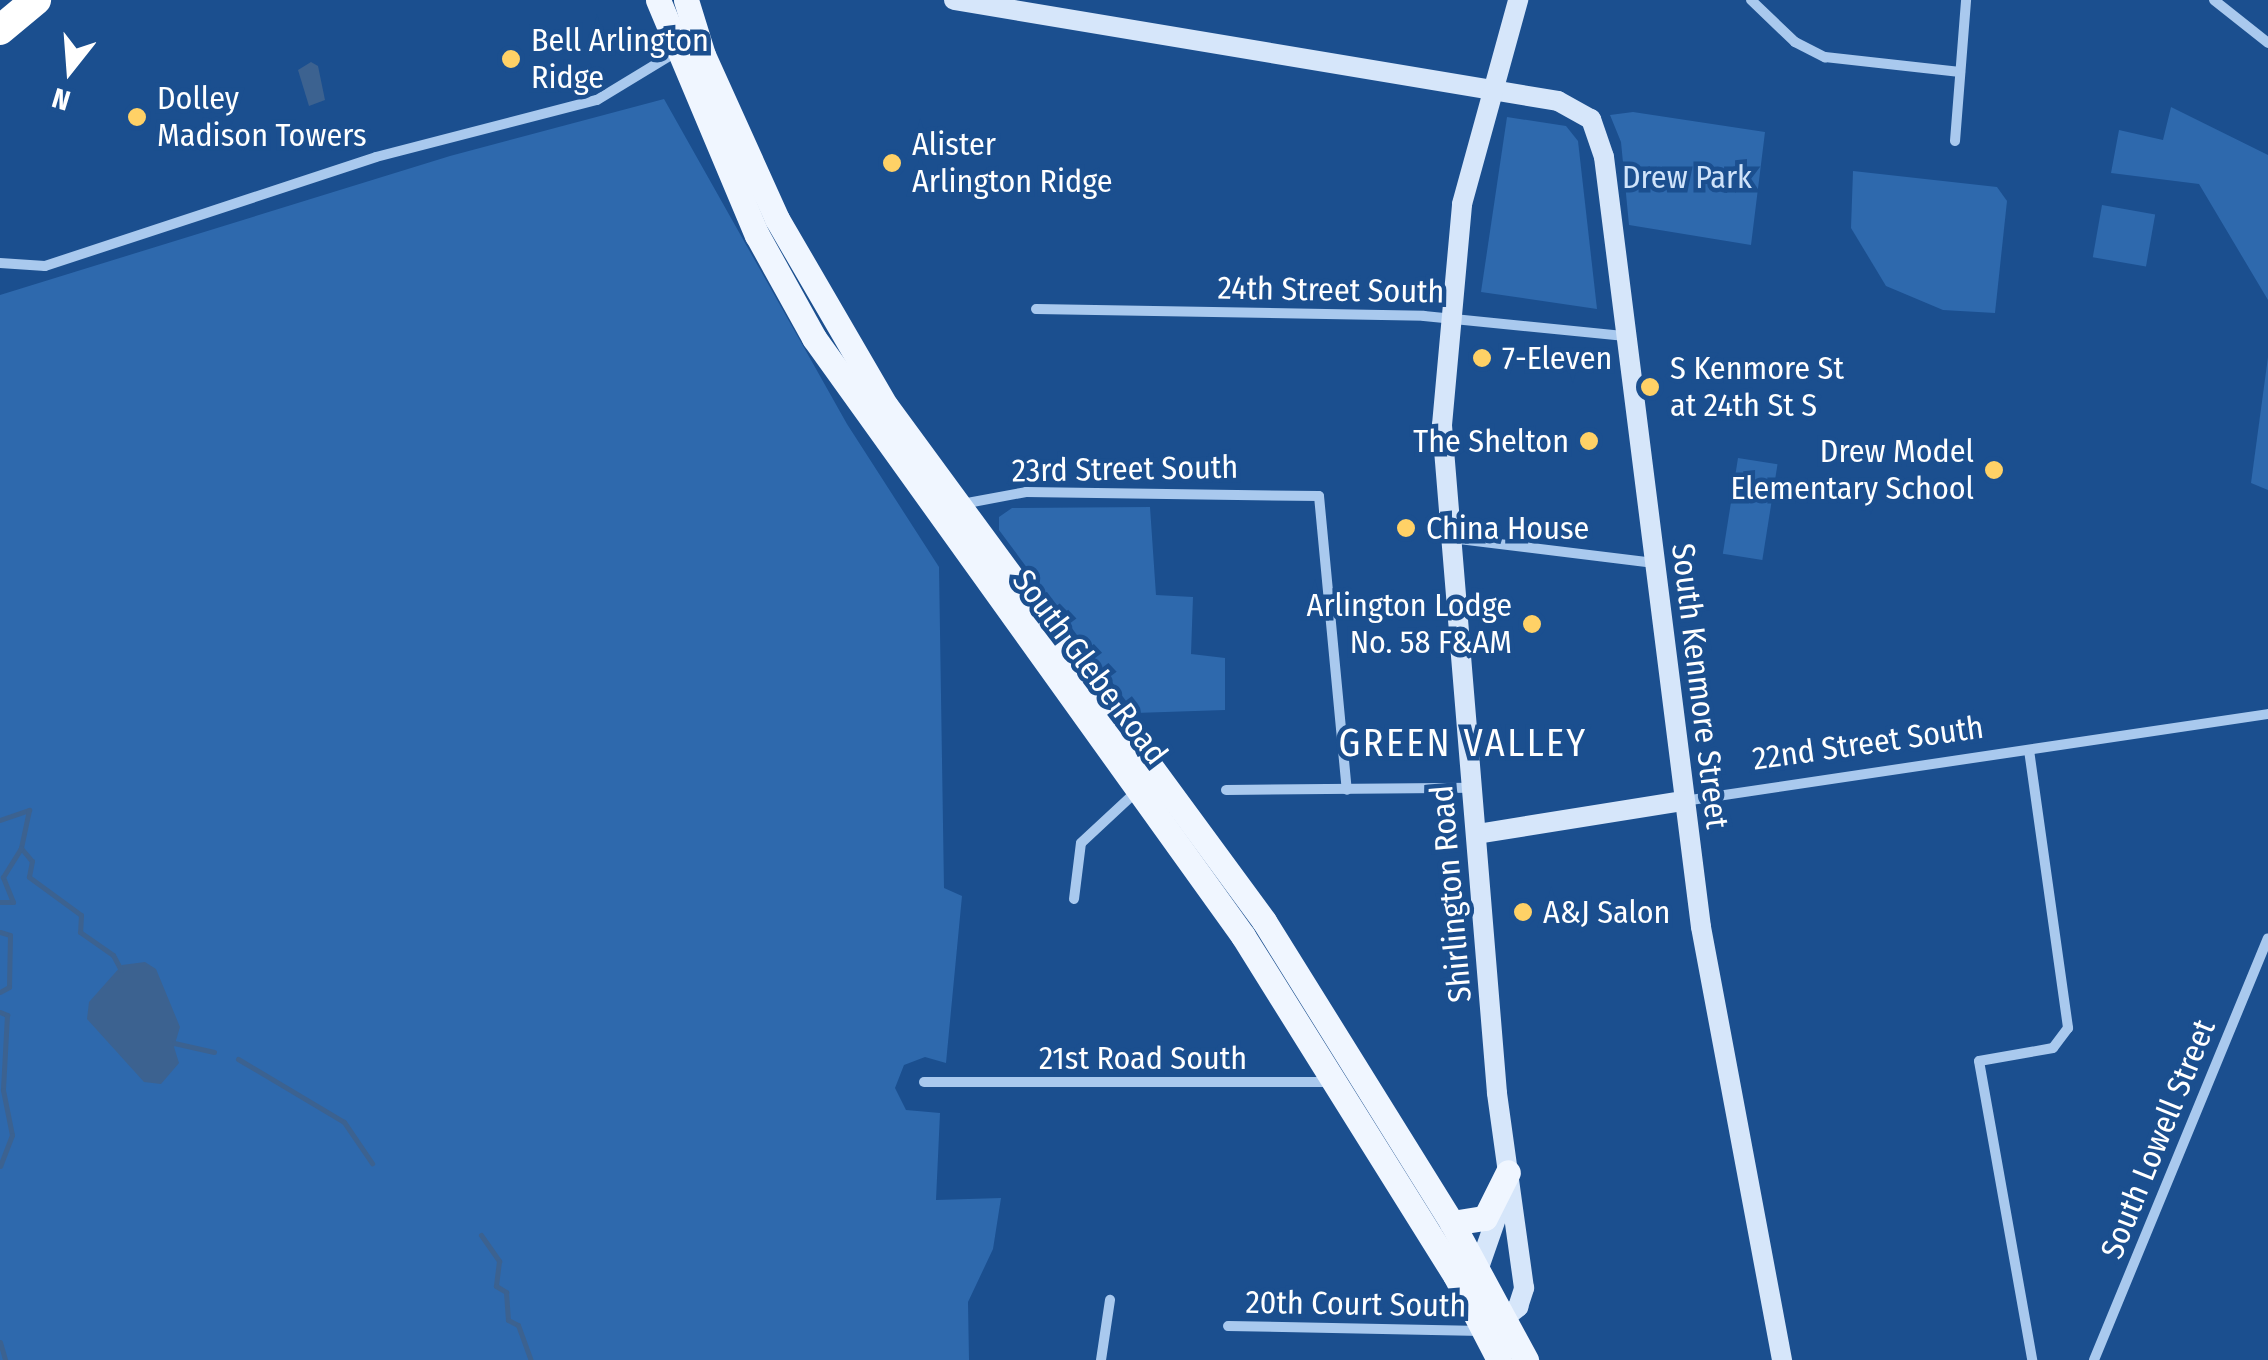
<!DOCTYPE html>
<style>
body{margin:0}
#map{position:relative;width:2268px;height:1360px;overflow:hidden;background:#1b4f8f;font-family:"Fira Sans Condensed",sans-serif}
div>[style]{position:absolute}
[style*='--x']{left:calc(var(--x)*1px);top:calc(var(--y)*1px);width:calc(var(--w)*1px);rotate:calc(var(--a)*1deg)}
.green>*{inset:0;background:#2e69ad;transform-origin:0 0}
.water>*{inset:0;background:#3c6290}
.stream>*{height:5px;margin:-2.5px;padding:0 2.5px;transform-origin:2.5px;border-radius:2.5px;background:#3c6290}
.street>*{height:10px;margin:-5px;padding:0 5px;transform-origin:5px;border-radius:5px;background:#a9c9ee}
.secondary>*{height:20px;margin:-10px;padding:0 10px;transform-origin:10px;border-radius:10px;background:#d6e6fa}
.primary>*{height:25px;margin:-12.5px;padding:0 12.5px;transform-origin:12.5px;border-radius:12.5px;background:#f0f6ff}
.highway>*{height:30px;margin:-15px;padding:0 15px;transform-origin:15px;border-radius:15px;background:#fff}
.dots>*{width:28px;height:28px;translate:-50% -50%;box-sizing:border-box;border:5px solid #1b4f8f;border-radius:50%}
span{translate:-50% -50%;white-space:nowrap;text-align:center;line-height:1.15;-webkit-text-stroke:9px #1b4f8f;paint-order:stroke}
.poi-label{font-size:32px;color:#fff}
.left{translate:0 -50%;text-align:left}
.right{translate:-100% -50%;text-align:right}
.park-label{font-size:32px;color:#cfe3fa}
.street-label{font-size:32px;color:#fff}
.quarter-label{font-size:38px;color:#fff;letter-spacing:2.5px}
.north{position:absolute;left:20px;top:20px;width:100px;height:100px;-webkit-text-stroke:8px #1b4f8f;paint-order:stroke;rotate:197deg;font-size:28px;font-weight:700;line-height:40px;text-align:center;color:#fff}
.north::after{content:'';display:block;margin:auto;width:35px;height:45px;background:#fff;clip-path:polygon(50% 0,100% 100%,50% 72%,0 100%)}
</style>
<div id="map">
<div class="green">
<div style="clip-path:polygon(664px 99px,847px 424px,939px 567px,944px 888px,962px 896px,946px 1063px,925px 1057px,904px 1065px,895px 1088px,906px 1110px,940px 1113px,936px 1200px,1001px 1198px,993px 1249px,968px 1302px,969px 1360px,0 1360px,0 295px,450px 156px)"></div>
<div style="clip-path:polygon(2171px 107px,2268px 155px,2268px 300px,2199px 184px,2111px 173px,2119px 130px,2163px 140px)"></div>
<div style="clip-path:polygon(1633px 112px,1765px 132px,1751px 245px,1629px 225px,1621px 142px,1610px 115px)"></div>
<div style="clip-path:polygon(1507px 117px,1566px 126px,1578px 141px,1597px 309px,1481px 292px)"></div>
<div style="clip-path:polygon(1853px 171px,1997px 187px,2007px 201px,1995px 313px,1943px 310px,1886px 286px,1851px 228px)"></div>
<div style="left:2102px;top:205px;width:54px;height:53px;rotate:10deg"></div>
<div style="clip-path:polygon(2268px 357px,2268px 490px,2251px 483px)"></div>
<div style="left:1738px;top:458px;width:40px;height:97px;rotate:9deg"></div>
<div style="clip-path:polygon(1150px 507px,1156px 595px,1193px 597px,1191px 654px,1225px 658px,1225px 710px,1135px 713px,999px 530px,999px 517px,1012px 508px)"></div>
</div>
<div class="water">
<div style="clip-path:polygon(311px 62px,318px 66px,325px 100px,309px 106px,298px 70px)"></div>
<div style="clip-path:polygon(145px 962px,156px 969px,180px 1027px,174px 1047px,179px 1063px,161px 1084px,144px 1082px,87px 1019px,89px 1002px,122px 965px)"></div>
</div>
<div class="stream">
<div style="--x:0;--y:820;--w:31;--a:-19"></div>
<div style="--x:29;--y:810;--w:39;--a:102"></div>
<div style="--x:21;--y:848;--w:17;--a:50"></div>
<div style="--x:32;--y:861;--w:16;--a:101"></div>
<div style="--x:29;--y:877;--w:64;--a:36.2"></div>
<div style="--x:81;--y:915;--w:17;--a:93"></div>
<div style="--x:80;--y:932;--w:40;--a:34.9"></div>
<div style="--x:113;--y:955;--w:17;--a:62"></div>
<div style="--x:0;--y:902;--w:13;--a:0"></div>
<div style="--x:13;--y:902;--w:27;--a:-112"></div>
<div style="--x:3;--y:877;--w:34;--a:-58"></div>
<div style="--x:0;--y:932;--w:10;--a:17"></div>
<div style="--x:10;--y:935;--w:52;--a:91.1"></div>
<div style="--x:9;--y:987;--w:10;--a:151"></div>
<div style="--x:0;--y:1012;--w:8;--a:23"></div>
<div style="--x:7;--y:1015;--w:75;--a:93.1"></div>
<div style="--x:3;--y:1090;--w:46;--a:78.7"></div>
<div style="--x:12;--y:1135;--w:33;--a:111"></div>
<div style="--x:174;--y:1043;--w:41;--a:12.7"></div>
<div style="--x:238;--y:1059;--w:123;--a:30.7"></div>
<div style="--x:344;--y:1122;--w:50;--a:55.7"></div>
<div style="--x:481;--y:1235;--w:32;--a:55"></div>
<div style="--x:499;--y:1261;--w:25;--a:97"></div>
<div style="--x:496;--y:1286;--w:12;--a:31"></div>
<div style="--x:506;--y:1292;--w:28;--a:86"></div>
<div style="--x:508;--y:1320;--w:11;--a:27"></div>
<div style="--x:518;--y:1325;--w:37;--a:70"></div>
<div style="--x:0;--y:1342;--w:19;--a:74"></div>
</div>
<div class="street">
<div style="--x:1751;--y:0;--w:61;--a:43.7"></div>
<div style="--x:1795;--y:42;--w:34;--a:27"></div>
<div style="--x:1825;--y:57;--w:136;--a:6.3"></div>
<div style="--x:2214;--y:0;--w:69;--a:38.5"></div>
<div style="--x:1955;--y:141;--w:141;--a:-85.5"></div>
<div style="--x:0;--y:263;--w:45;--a:3.8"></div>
<div style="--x:45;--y:266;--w:348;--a:-18.2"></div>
<div style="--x:376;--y:157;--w:228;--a:-14.5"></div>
<div style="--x:597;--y:100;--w:92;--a:-31.3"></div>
<div style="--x:1036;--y:309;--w:388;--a:1"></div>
<div style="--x:1424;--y:316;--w:200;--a:5.7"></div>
<div style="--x:962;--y:504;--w:65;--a:-10.6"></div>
<div style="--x:1026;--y:492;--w:293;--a:0.8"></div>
<div style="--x:1319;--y:496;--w:295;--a:84.6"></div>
<div style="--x:1451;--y:538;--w:205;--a:7"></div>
<div style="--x:2029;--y:750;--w:281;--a:82"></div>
<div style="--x:2068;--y:1028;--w:25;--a:127"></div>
<div style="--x:2053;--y:1048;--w:75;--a:170"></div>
<div style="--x:1979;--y:1061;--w:304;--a:79.9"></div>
<div style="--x:1226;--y:790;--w:245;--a:-0.5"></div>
<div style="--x:1684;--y:801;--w:590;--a:-8.47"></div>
<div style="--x:1074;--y:899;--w:56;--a:-82.9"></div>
<div style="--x:1081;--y:843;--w:78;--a:-42.9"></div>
<div style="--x:924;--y:1082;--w:407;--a:0"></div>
<div style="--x:1228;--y:1326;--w:254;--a:1.1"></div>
<div style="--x:1101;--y:1360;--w:61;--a:-81.5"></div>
<div style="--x:2094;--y:1360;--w:456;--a:-67.6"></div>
</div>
<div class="secondary">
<div style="--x:954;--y:0;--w:612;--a:9.49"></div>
<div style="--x:1558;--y:101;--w:38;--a:29"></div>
<div style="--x:1591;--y:119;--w:40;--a:71.1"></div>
<div style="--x:1604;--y:157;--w:776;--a:82.82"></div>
<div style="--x:1701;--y:927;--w:441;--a:79.4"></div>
<div style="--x:1477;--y:834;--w:209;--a:-9.1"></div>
<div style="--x:1475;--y:1279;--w:91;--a:-70.8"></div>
<div style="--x:1494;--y:1326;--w:31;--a:-38"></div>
<div style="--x:1518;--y:1307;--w:20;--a:-72"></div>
<div style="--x:1524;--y:1288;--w:197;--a:-97.9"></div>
<div style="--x:1497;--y:1093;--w:670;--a:-94.71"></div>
<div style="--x:1442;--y:425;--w:222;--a:-84.8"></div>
<div style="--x:1462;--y:204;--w:212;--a:-74.6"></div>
</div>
<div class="primary">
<div style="--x:658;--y:0;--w:255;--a:67.2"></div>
<div style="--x:757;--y:235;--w:118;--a:61"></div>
<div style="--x:814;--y:338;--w:736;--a:54.34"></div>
<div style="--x:1243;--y:936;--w:400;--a:58"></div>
<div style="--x:1455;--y:1275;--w:96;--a:62.6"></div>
<div style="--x:686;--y:0;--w:58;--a:72.8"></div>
<div style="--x:703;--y:55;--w:180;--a:65.7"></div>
<div style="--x:777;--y:219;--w:216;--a:59.8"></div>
<div style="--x:886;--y:406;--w:639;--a:53.72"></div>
<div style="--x:1264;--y:921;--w:356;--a:58.1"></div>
<div style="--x:1452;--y:1223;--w:156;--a:61.6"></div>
<div style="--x:1452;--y:1223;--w:33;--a:-9"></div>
<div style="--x:1485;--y:1218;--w:51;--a:-63.4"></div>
</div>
<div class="highway">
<div style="--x:0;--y:30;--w:47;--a:-39.8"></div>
</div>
<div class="dots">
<div style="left:511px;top:59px;background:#ffd166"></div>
<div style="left:137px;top:117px;background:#ffd166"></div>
<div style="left:892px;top:163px;background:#ffd166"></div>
<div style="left:1482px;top:358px;background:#ffd166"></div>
<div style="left:1650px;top:387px;background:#ffd166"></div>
<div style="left:1589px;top:441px;background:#ffd166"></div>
<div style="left:1994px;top:470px;background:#ffd166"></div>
<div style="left:1406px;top:528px;background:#ffd166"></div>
<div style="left:1532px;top:624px;background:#ffd166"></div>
<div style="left:1523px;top:912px;background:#ffd166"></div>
</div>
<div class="poi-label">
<span class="left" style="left:531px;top:59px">Bell Arlington<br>Ridge</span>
<span class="left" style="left:157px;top:117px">Dolley<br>Madison Towers</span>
<span class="left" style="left:912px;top:163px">Alister<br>Arlington Ridge</span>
<span class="left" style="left:1502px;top:358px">7-Eleven</span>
<span class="left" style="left:1670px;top:387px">S Kenmore St<br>at 24th St S</span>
<span class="right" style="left:1569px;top:441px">The Shelton</span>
<span class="right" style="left:1974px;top:470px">Drew Model<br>Elementary School</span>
<span class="left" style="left:1426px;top:528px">China House</span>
<span class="right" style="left:1512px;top:624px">Arlington Lodge<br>No. 58 F&amp;AM</span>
<span class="left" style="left:1543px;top:912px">A&amp;J Salon</span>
</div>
<div class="park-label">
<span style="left:1687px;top:177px">Drew Park</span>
</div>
<div class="street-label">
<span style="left:1331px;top:290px;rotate:1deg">24th Street South</span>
<span style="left:1125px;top:469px;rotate:-1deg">23rd Street South</span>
<span style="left:1090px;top:667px;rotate:53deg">South Glebe Road</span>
<span style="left:1700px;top:686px;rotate:83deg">South Kenmore Street</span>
<span style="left:1868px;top:743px;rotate:-8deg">22nd Street South</span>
<span style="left:1451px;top:894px;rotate:-95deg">Shirlington Road</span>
<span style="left:1143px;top:1058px">21st Road South</span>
<span style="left:2158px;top:1139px;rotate:-68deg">South Lowell Street</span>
<span style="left:1356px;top:1304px;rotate:1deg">20th Court South</span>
</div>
<div class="quarter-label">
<span style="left:1463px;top:744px">GREEN VALLEY</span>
</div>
<div class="north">N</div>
</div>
